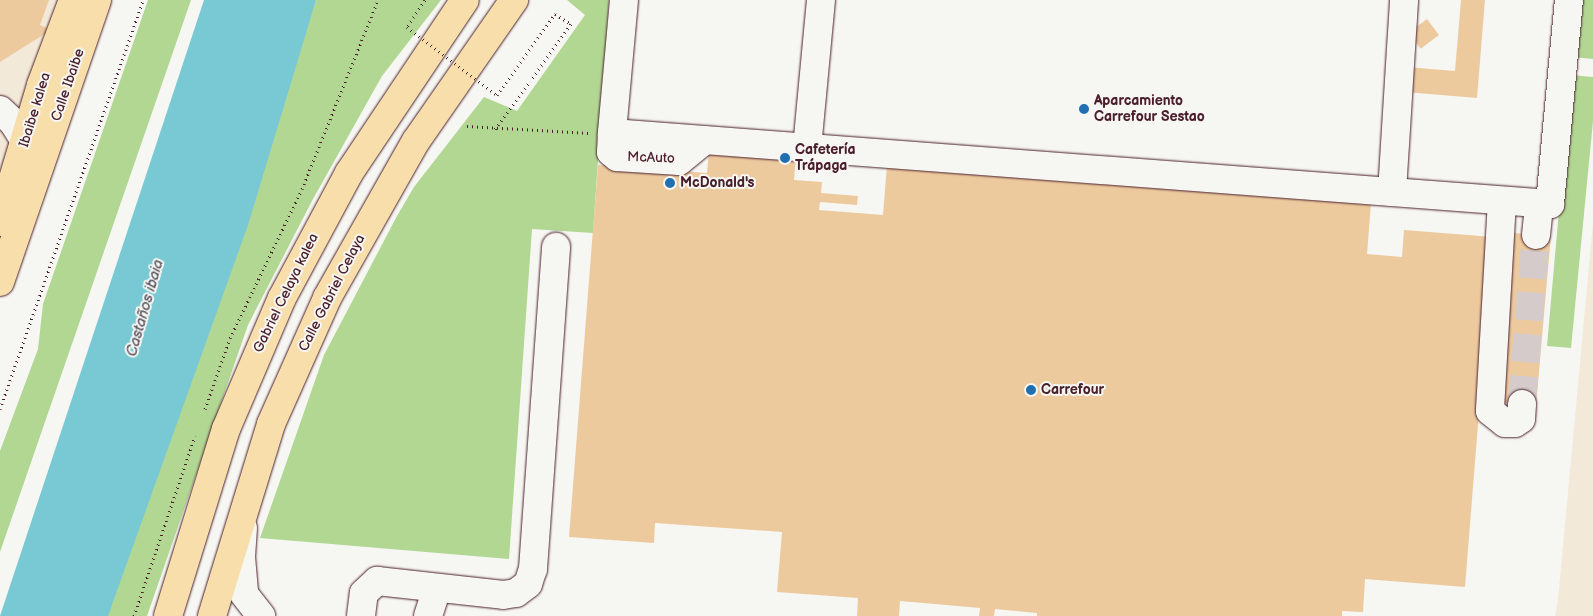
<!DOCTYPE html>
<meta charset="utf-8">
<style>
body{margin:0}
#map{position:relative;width:1593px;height:616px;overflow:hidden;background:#f6f6f2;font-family:"Balsamiq Sans",sans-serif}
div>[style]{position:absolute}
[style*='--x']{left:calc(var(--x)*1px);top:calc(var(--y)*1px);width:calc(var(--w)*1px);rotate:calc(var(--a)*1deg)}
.built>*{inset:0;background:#f3e9d9}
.green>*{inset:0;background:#b1d792}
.water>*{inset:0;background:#79c9d5}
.building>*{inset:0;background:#edca9e;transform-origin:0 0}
.minor-tunnel>*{height:28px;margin-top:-14px;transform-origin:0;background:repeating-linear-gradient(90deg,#d4cbca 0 28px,transparent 0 42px)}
.path>*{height:3px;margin-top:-1.5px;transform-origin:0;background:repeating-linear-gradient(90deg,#4a1f2b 0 1px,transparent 0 5px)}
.roads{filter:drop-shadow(0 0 1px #4a1f2b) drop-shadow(0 0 1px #4a1f2b)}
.minor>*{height:28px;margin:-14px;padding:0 14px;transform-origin:14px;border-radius:14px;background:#f6f6f2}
.major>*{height:28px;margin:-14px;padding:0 14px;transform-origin:14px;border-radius:14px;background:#f8deab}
.path-bridge>*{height:3px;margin-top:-1.5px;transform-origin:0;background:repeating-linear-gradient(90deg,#4a1f2b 0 1px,transparent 0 5px)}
.dots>*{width:14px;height:14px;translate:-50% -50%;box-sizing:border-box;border:2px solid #f6f6f2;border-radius:50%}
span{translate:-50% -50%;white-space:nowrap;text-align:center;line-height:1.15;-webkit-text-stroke:4px #f6f6f2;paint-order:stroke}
.street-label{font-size:14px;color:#4a1f2b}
.poi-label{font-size:14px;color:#4a1f2b;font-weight:700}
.left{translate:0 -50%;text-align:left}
.water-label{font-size:15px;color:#58525e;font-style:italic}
</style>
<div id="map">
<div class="built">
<div style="clip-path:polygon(0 0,84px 0,0 244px)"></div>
<div style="clip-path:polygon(1593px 223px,1593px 616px,1555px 616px,1558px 600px)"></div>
</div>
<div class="green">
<div style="clip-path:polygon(148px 0,191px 0,0 552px,0 451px,38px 349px,43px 304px)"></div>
<div style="clip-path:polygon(316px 0,441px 0,382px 76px,313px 199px,248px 325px,147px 616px,107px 616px)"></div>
<div style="clip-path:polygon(567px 0,609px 0,593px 233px,532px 229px,509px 559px,260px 538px,324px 355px,397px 216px,414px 187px,484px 97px,517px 111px,585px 15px)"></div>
<div style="clip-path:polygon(1578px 0,1593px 0,1593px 59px,1573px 57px)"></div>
<div style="clip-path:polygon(1571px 75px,1593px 77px,1593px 121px,1571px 348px,1547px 346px)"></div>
</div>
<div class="water">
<div style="clip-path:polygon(204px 0,316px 0,248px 225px,108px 616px,0 616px)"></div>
</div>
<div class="building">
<div style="clip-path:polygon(0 0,49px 0,40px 25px,51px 30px,0 62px)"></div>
<div style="clip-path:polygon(1461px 0,1485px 0,1477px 98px,1405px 92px,1407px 67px,1455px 71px)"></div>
<div style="left:1427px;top:19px;width:20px;height:23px;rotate:53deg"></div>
<div style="clip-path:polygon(709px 150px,796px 157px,794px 180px,822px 182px,821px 193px,858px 196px,857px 205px,820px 202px,819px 210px,883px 215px,887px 165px,1371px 203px,1367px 254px,1402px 257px,1404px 230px,1493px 237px,1465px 587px,1365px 579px,1363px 612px,1342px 611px,1342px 616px,1037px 616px,1037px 613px,995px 609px,994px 616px,979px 616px,980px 608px,900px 601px,899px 616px,857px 616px,858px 598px,777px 592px,782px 532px,655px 523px,654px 543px,569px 537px,598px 165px,707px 173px)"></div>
<div style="left:1514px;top:233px;width:37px;height:170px;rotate:5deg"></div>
</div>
<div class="minor-tunnel">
<div style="--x:1522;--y:404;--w:170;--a:-85.3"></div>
</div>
<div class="path">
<div style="--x:467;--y:126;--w:122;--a:3.3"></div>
<div style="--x:495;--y:129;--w:59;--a:-53.9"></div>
<div style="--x:0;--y:409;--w:433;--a:-70.7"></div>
<div style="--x:205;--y:409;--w:75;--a:-70.6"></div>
<div style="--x:230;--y:338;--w:165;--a:-64.2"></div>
<div style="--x:302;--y:189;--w:204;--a:-68.1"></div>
<div style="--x:134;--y:616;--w:190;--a:-71.3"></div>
</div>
<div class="roads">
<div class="minor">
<div style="--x:624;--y:0;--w:134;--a:95.2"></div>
<div style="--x:612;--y:133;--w:941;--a:4.33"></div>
<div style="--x:1550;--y:204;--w:205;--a:-84.7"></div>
<div style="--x:0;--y:110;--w:18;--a:43"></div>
<div style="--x:13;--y:122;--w:22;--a:58"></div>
<div style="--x:25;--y:141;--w:17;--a:87"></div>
<div style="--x:612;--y:133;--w:19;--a:93"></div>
<div style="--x:611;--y:152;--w:8;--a:40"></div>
<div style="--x:617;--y:157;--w:62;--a:3.7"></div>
<div style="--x:679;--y:161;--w:33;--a:-39"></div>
<div style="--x:807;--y:148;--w:149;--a:-84.6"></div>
<div style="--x:1392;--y:192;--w:192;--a:-86.4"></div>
<div style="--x:1502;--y:201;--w:210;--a:93.3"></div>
<div style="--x:1490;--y:411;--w:19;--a:39"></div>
<div style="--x:1505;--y:423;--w:10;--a:0"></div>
<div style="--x:1515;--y:423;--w:7;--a:-34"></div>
<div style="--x:1521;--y:419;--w:15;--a:-86"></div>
<div style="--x:1536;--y:235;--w:31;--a:-84"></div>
<div style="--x:243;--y:528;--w:29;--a:94"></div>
<div style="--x:241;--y:557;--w:37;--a:85"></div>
<div style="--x:244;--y:594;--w:28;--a:52"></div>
<div style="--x:361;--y:616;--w:23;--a:-83"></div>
<div style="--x:364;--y:593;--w:18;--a:-43"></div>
<div style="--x:377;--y:581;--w:127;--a:6.3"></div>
<div style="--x:503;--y:595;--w:13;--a:-9"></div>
<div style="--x:516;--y:593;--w:15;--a:-37"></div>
<div style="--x:528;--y:584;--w:16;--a:-72"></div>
<div style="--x:533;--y:569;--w:323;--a:-85.9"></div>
<div style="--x:428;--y:616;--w:29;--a:-72"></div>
</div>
<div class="major">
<div style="--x:0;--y:222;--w:143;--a:-73.3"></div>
<div style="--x:41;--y:85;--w:91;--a:-69.4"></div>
<div style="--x:0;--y:282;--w:298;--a:-71"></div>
<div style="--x:168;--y:616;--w:196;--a:-72.8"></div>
<div style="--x:226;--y:429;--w:142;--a:-66.9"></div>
<div style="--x:282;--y:298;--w:142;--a:-61.8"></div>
<div style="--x:349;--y:173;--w:208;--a:-56.2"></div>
<div style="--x:212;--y:616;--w:201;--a:-72.9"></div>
<div style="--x:271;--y:424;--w:138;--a:-66"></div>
<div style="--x:327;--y:298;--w:180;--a:-60.5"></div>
<div style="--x:416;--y:141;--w:172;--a:-55.2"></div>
</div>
</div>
<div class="path-bridge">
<div style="--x:425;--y:0;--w:32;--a:124"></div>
<div style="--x:407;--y:27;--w:113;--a:37.1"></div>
<div style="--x:497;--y:95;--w:100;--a:-54.4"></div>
<div style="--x:555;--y:14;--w:19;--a:32"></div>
<div style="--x:571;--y:24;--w:70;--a:125.7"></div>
</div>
<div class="dots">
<div style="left:1084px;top:109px;background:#1f6fb2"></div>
<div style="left:785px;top:158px;background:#1f6fb2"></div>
<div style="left:670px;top:183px;background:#1f6fb2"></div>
<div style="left:1031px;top:390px;background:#1f6fb2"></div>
</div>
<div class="street-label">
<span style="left:68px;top:85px;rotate:-71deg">Calle Ibaibe</span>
<span style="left:35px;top:110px;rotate:-73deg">Ibaibe kalea</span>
<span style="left:651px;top:158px;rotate:2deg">McAuto</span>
<span style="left:286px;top:293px;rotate:-64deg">Gabriel Celaya kalea</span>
<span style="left:332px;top:293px;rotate:-63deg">Calle Gabriel Celaya</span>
</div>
<div class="poi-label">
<span class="left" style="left:1094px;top:109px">Aparcamiento<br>Carrefour Sestao</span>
<span class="left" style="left:795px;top:158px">Cafetería<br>Trápaga</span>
<span class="left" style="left:680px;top:183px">McDonald's</span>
<span class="left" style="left:1041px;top:390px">Carrefour</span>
</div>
<div class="water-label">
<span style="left:145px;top:308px;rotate:-74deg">Castaños ibaia</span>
</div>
</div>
